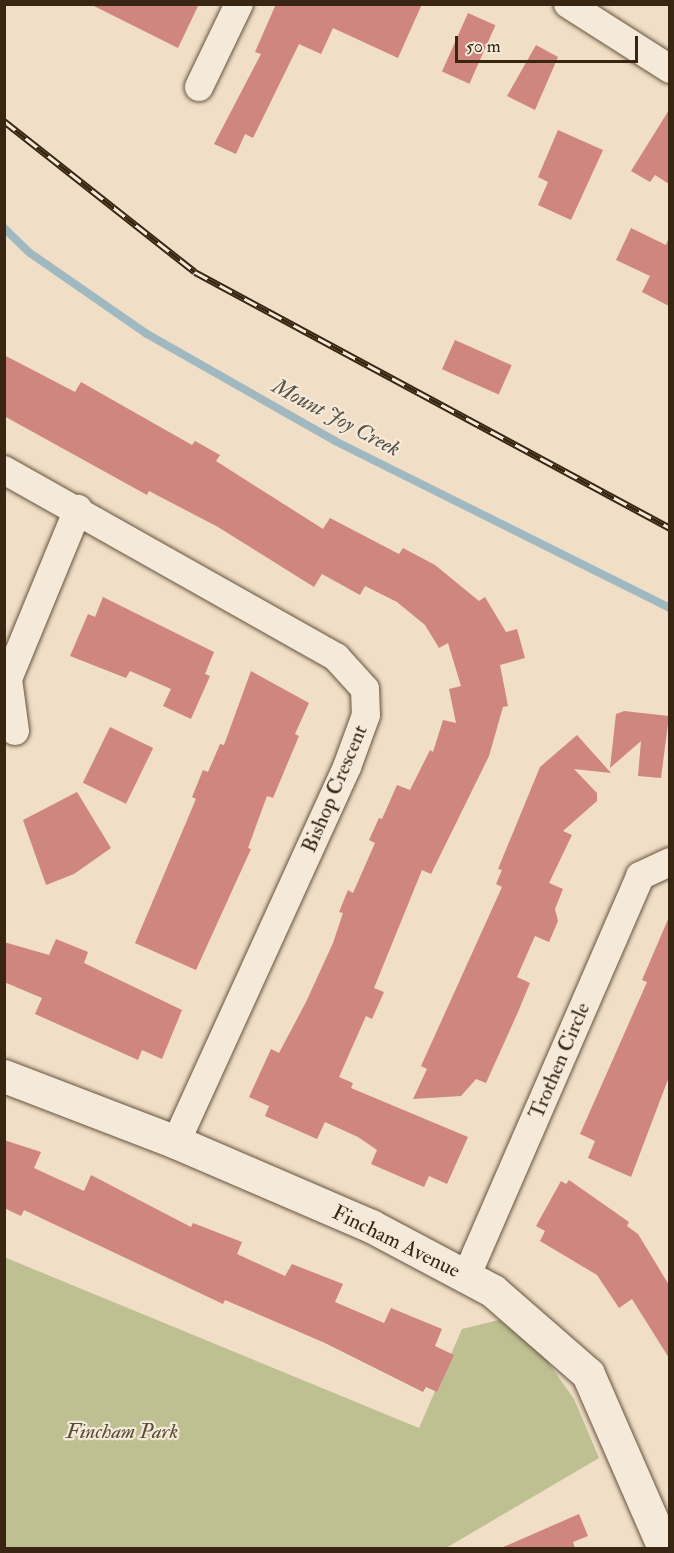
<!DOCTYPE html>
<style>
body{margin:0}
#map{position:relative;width:674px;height:1553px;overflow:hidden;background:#f0dec6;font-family:"IM FELL Double Pica",serif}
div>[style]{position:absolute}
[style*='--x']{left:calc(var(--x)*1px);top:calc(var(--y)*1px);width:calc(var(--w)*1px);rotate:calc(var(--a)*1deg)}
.green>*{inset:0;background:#bec092}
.stream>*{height:8px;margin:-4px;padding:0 4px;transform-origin:4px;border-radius:4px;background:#a0b9c0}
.building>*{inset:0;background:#cf867e;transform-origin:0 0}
.roads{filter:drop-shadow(0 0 2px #66543f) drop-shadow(0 0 2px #66543f)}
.street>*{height:28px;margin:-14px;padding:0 14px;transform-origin:14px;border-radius:14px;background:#f5eada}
.secondary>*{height:33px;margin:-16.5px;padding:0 16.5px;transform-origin:16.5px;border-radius:16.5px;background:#f5eada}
.rail>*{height:7px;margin-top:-3.5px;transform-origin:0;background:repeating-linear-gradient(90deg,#f5eada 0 14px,#382612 0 28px);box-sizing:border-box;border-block:2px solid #382612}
span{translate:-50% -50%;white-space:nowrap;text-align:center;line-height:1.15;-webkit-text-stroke:4.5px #f5eada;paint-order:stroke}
.street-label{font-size:21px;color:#382612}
.park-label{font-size:21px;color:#5a4c32;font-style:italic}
.water-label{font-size:22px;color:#575246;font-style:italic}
.frame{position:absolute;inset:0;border:6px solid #382612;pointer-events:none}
.scale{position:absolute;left:455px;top:36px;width:183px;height:27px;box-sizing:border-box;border:3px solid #382612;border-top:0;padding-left:8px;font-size:18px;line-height:21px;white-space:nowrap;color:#382612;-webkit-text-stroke:4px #f5eada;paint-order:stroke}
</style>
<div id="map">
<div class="green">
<div style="clip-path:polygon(4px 1257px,419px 1428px,462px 1329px,499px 1320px,545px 1358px,574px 1399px,599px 1458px,446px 1548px,5px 1548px)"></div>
</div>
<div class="stream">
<div style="--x:4;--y:228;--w:36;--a:44"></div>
<div style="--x:30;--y:253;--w:142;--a:34.7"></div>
<div style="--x:147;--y:334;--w:216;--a:29.6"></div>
<div style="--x:335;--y:441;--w:374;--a:26.5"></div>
</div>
<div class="building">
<div style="clip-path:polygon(90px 4px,199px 4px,178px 48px)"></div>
<div style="clip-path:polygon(276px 4px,422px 4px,398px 58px,333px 28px,321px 54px,299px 44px,253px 138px,245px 134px,236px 154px,214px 144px,261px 54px,255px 52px)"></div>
<div style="left:468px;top:13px;width:30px;height:64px;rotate:24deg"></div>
<div style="clip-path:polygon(536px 45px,558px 57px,535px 110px,507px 96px)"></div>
<div style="clip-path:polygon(669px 110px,669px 184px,655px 175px,650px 182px,631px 171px)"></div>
<div style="clip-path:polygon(558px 130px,603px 150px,571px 220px,538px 205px,548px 182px,538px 177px)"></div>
<div style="clip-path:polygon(631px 228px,666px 245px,669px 237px,669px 306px,642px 292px,650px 276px,616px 260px)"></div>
<div style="left:455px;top:340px;width:62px;height:32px;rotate:24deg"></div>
<div style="clip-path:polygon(4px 355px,75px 392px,81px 382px,192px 445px,195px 441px,220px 455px,216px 461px,323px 529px,330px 518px,399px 554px,403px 548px,435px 565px,479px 601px,485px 597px,506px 632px,517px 629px,525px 658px,500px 665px,508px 706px,503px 707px,489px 756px,431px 874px,422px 870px,374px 988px,384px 992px,372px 1019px,366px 1016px,339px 1077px,353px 1083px,351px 1088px,468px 1137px,447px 1184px,429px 1176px,424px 1187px,371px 1164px,377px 1150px,358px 1137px,325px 1122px,317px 1139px,265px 1116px,269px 1106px,249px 1097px,271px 1049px,279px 1053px,306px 1002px,333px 943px,343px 913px,339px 912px,348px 890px,353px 893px,375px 843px,369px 840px,379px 818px,382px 819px,397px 785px,410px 790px,430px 750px,433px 752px,443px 720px,456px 723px,449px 689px,461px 686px,448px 643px,439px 648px,425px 625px,397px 602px,365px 586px,360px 595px,322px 574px,314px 587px,218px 527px,149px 491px,147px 495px,4px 416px)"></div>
<div style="clip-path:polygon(103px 597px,214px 652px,205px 674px,210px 676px,191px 719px,163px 706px,171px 689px,130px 671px,126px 678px,70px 656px,88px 614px,95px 617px)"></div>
<div style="clip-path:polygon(251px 671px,309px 703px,295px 734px,299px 736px,273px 798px,267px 796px,248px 848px,251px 849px,196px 970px,135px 943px,196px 799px,192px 797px,203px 770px,208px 772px,220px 744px,224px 745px)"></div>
<div style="clip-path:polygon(624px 711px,669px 716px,661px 778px,638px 776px,641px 741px,610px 768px,616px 714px)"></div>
<div style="left:110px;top:727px;width:48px;height:62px;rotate:26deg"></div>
<div style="clip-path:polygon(577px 735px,611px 773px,574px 769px,597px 793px,597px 801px,563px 831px,572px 835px,549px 883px,563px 889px,555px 909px,558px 921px,549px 942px,535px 936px,517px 977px,530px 983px,518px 1012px,486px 1083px,476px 1079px,461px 1096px,413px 1099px,427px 1069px,421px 1066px,502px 887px,496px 884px,502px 870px,498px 869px,540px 767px)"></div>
<div style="clip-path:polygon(77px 792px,111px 848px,74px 874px,46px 885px,23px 820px)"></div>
<div style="clip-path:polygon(669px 917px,669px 1077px,631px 1177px,588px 1158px,595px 1141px,580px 1134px,647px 982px,642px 980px)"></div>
<div style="clip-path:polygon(56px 939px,88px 952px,84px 963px,182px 1010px,162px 1059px,142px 1050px,138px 1060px,35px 1014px,42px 998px,4px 982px,4px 942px,49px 955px)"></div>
<div style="clip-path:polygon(4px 1140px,41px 1152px,34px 1168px,84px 1191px,91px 1175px,191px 1227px,193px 1223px,242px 1242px,237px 1254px,285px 1276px,292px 1264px,343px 1284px,335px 1302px,384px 1323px,391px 1308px,442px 1329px,435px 1346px,454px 1355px,437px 1392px,426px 1387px,423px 1392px,325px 1343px,225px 1300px,223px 1304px,24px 1210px,21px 1216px,4px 1208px)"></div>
<div style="clip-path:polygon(569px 1180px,629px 1222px,627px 1226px,638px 1234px,669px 1285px,669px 1358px,632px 1299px,619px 1308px,597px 1275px,540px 1241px,545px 1231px,536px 1226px,561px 1181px,566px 1184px)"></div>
<div style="clip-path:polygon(579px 1514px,588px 1536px,573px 1542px,575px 1548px,501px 1548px)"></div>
</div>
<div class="roads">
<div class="street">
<div style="--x:568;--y:4;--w:121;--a:32.5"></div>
<div style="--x:199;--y:87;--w:92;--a:-64.3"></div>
<div style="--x:4;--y:470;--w:381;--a:29.4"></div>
<div style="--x:336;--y:657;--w:43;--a:47.8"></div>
<div style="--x:365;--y:689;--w:26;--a:88"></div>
<div style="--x:366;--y:715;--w:55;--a:110.1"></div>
<div style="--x:347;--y:767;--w:412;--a:114.5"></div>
<div style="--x:15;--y:731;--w:52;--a:-97.7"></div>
<div style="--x:8;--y:679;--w:184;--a:-67.6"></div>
<div style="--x:466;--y:1277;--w:437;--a:-66.5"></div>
<div style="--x:640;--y:876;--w:33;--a:-25"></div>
</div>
<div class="secondary">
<div style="--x:4;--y:1076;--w:184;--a:21"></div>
<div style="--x:176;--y:1142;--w:212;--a:23.3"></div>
<div style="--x:371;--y:1226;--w:138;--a:28"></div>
<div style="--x:493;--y:1291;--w:126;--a:41.1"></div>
<div style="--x:588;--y:1374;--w:190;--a:66.4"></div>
</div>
</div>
<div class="rail">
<div style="--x:4;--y:121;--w:243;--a:38.3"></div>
<div style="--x:195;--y:272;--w:540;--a:28.32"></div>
</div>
<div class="street-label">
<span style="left:335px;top:789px;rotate:-67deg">Bishop Crescent</span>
<span style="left:560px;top:1061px;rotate:-67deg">Trothen Circle</span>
<span style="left:396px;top:1242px;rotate:26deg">Fincham Avenue</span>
</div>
<div class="park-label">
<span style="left:122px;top:1432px">Fincham Park</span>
</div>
<div class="water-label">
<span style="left:336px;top:418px;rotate:28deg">Mount Joy Creek</span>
</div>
<div class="frame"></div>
<div class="scale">50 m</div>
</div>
